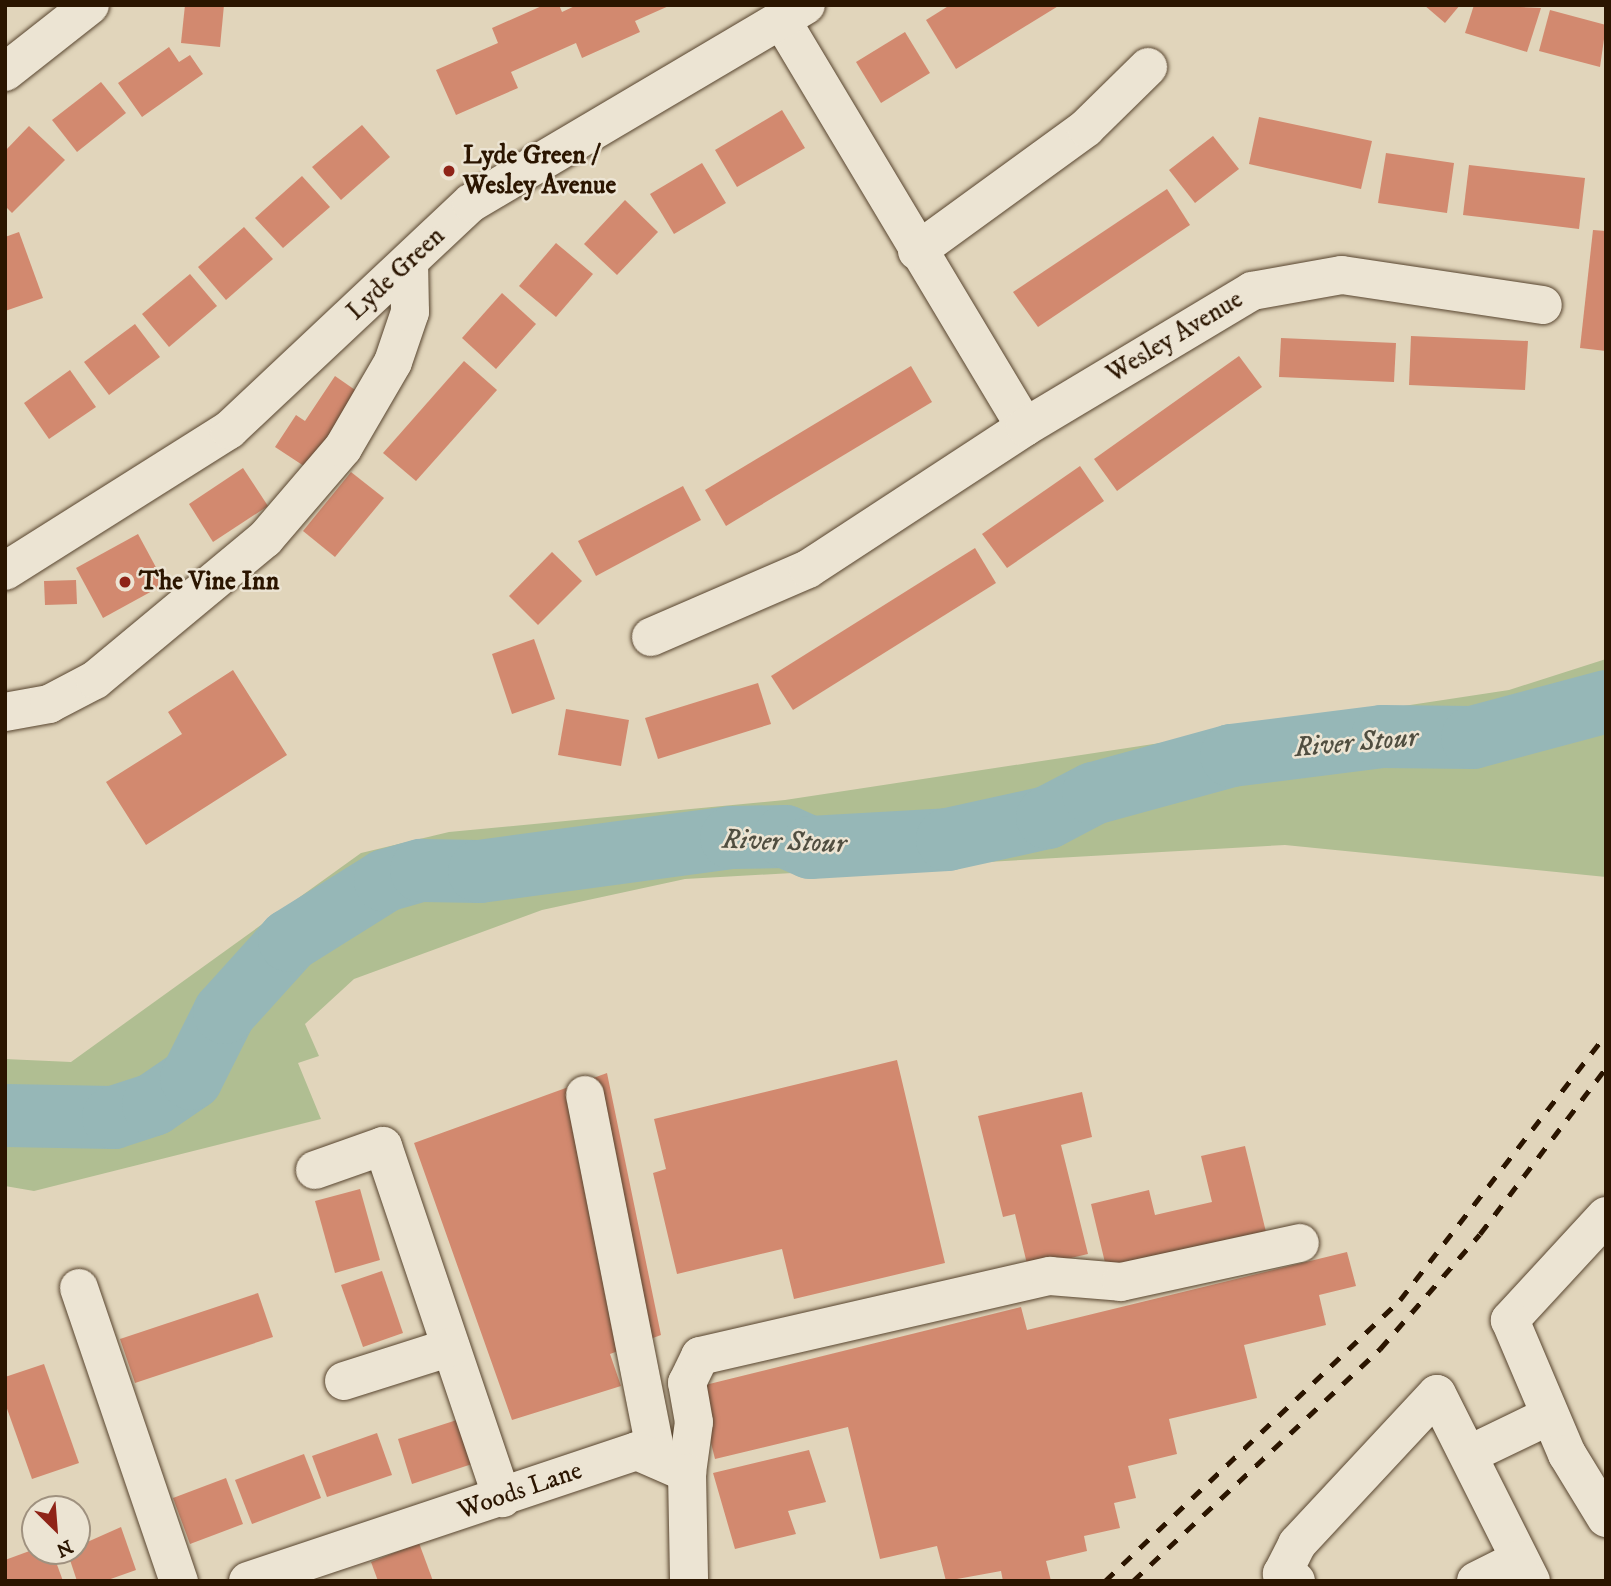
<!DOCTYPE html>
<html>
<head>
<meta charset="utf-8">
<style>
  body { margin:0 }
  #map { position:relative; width:1611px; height:1586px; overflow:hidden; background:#e1d5bb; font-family:"IM FELL DW Pica",serif }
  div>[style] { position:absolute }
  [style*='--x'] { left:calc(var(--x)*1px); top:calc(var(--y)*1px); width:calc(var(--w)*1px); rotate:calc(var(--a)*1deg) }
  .green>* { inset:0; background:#b0be92 }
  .river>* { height:63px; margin:-31.5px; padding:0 31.5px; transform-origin:31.5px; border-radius:31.5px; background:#96b7b7 }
  .building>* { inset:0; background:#d2896f }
  .roads { filter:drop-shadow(0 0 2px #58452f) drop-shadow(0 0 2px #58452f) }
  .minor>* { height:38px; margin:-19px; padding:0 19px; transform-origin:19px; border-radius:19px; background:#ece4d3 }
  .rail>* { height:5px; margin-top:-2.5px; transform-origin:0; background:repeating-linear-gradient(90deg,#2b1500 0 12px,transparent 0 24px) }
  .dots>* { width:19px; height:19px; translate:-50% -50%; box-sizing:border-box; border:4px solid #ece4d3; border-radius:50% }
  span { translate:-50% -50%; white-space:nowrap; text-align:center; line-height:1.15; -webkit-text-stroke:5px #ece4d3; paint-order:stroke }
  .poi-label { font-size:26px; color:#2b1500; font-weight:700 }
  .left { translate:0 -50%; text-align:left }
  .street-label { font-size:26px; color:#2b1500 }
  .water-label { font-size:28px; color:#504e40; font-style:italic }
  .frame { position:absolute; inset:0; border:7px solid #2b1500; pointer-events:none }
  .north { position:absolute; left:21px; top:1495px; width:70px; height:70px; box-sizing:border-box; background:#ece4d3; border:2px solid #9f917f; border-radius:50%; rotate:155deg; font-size:19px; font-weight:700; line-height:28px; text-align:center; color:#2b1500 }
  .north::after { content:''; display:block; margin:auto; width:24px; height:32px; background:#8f2418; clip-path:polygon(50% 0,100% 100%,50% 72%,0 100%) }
</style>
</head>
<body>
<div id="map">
  <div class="green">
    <div style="clip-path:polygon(1606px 659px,1606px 877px,1285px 845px,685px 879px,542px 910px,354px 979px,305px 1024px,319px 1056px,298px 1063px,321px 1119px,34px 1191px,5px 1186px,5px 1059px,71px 1062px,361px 853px,449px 832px,785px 800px,1509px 690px)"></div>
  </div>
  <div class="river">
    <div style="--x:5;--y:1115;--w:108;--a:1.1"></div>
    <div style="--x:113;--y:1117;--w:42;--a:-18"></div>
    <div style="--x:153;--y:1104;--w:46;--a:-34.4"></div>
    <div style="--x:191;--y:1078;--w:74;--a:-63.4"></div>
    <div style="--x:224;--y:1012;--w:97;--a:-47.9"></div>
    <div style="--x:289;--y:940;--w:113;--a:-32"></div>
    <div style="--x:385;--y:880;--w:37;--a:-16"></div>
    <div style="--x:421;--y:870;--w:58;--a:1"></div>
    <div style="--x:479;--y:871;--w:254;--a:-7.7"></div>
    <div style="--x:731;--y:837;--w:54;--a:-1.1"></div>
    <div style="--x:785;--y:836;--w:27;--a:24"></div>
    <div style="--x:810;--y:847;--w:137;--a:-3.3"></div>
    <div style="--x:947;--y:839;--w:102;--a:-12.4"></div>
    <div style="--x:1047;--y:817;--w:52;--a:-27.6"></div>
    <div style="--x:1093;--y:793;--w:143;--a:-15.4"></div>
    <div style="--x:1231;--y:755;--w:152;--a:-7.2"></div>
    <div style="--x:1382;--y:736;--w:90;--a:0.6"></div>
    <div style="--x:1472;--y:737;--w:139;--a:-15"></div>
  </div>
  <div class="building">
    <div style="clip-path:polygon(185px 5px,224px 5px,220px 47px,181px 43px)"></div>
    <div style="clip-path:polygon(544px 5px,559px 5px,562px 12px,577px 5px,671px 5px,635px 21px,640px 32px,582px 58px,576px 43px,511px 72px,518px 88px,456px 115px,436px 70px,498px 43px,492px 28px)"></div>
    <div style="clip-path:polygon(950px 5px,1060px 5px,956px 69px,926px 20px)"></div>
    <div style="clip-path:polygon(1424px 5px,1460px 5px,1445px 23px)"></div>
    <div style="clip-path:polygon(1474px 5px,1541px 8px,1527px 52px,1465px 33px)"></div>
    <div style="clip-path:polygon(1550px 10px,1606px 25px,1600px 67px,1539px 51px)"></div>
    <div style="clip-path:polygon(905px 32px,930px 73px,881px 103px,856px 62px)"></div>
    <div style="clip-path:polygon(169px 47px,179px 62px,190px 55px,203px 74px,142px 117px,118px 83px)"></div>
    <div style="clip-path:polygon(101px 82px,126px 113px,77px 152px,52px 120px)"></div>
    <div style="clip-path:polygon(782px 110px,805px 148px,737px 187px,715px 150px)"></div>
    <div style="clip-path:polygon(1259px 117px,1372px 141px,1361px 189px,1249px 164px)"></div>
    <div style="clip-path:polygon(362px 125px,390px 157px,341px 200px,312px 167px)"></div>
    <div style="clip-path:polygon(29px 126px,65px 160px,12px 213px,5px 206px,5px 151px)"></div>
    <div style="clip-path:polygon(1213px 136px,1239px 169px,1195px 203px,1169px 170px)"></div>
    <div style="clip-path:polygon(1386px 153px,1454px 163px,1447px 213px,1378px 203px)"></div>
    <div style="clip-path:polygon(702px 163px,726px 203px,674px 234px,650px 194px)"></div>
    <div style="clip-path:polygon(1469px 165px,1585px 178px,1579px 229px,1463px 215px)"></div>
    <div style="clip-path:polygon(302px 176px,330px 207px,283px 248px,255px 218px)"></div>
    <div style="clip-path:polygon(1167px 189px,1190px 225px,1038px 327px,1013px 292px)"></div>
    <div style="clip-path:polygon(625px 200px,658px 232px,617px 275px,584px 244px)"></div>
    <div style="clip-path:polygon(244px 227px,273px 259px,226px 300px,198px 267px)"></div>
    <div style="clip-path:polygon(1593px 230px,1606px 231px,1606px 351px,1580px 348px)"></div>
    <div style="clip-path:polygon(19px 232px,43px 298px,5px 311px,5px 237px)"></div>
    <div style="clip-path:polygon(556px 243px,593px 274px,556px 317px,519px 286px)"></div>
    <div style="clip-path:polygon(190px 274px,217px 306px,169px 347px,142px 314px)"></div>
    <div style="clip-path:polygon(502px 293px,536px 324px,496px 369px,462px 338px)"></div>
    <div style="clip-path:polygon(135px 324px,160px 357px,109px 395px,84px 362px)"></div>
    <div style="clip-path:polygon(1411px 336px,1528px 341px,1525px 390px,1409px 385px)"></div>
    <div style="clip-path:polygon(1281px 338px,1396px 343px,1394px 382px,1279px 377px)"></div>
    <div style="clip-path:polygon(1239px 356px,1262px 387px,1117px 491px,1094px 459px)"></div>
    <div style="clip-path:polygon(464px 361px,497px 390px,416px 481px,383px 453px)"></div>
    <div style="clip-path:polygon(911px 366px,932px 402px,726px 526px,705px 490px)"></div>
    <div style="clip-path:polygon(70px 370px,96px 407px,49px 439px,24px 403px)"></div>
    <div style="clip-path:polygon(335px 376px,358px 392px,307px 468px,275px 447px,296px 415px,305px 421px)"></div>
    <div style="clip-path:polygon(1080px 466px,1104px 501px,1007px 568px,982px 534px)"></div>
    <div style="clip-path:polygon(243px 468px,268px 506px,213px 542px,189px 504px)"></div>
    <div style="clip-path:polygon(351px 472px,384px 498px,335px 557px,303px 531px)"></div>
    <div style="clip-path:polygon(683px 486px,701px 520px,596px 576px,578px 541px)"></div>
    <div style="clip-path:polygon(138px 534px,165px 584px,103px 618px,76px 568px)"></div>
    <div style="clip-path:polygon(975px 548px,996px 583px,793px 710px,771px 676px)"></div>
    <div style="clip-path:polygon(552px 552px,582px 581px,538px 625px,509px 596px)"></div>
    <div style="clip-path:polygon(76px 580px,77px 604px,45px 605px,44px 581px)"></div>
    <div style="clip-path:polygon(534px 639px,555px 699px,512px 714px,492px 654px)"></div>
    <div style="clip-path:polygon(233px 670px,287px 755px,146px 845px,106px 782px,182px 734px,168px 712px)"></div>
    <div style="clip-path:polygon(758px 683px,771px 724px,658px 759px,645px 718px)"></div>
    <div style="clip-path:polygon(566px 709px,629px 720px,621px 766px,558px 755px)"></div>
    <div style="clip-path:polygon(897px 1060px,945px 1263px,794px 1299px,782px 1249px,677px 1274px,653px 1173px,666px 1169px,654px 1119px)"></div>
    <div style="clip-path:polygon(607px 1073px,661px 1335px,610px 1354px,621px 1386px,512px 1420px,414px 1143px)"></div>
    <div style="clip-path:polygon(1082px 1092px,1092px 1137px,1061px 1145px,1088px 1254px,1028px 1268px,1015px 1214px,1003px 1217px,978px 1116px)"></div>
    <div style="clip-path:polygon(1245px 1146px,1266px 1232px,1107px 1271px,1091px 1204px,1149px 1190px,1155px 1215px,1212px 1202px,1201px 1156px)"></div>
    <div style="clip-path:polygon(360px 1189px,380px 1260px,335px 1273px,315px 1201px)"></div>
    <div style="clip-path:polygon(1347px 1252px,1356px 1286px,1319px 1295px,1326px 1325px,1244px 1345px,1257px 1398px,1169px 1419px,1177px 1454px,1128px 1466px,1136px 1498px,1114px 1503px,1120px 1528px,1084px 1536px,1087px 1551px,1046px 1561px,1051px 1581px,1003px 1581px,1001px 1571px,946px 1581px,937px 1546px,880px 1559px,848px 1427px,715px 1459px,697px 1387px,1021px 1307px,1027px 1330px)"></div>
    <div style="clip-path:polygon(382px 1271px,403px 1333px,363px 1347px,341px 1285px)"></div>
    <div style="clip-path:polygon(258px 1293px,273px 1337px,135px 1383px,120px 1339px)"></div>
    <div style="clip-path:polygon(44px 1364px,79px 1463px,32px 1479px,5px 1403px,5px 1377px)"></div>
    <div style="clip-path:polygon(463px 1418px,478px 1462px,412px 1484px,398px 1439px)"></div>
    <div style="clip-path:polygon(377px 1433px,392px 1475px,327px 1497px,312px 1456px)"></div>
    <div style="clip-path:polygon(809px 1450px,826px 1502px,788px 1511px,796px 1534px,735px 1549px,713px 1473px)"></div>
    <div style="clip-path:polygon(304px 1454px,321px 1498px,252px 1524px,235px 1480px)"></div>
    <div style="clip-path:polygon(226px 1478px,243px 1524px,190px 1544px,173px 1498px)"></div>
    <div style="clip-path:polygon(121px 1527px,136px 1570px,105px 1581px,77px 1581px,67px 1551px)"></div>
    <div style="clip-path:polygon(419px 1543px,433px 1581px,378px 1581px,371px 1562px)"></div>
    <div style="clip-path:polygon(35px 1549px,52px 1551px,63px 1581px,7px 1581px,5px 1560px)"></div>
  </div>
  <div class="roads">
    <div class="minor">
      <div style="--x:782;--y:21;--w:473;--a:59.1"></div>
      <div style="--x:5;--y:72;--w:108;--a:-38.2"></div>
      <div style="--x:917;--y:251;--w:209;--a:-36"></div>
      <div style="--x:1086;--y:128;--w:87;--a:-44.5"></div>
      <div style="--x:5;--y:571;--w:265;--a:-32.2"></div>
      <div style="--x:229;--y:430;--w:332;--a:-43.2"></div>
      <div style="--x:471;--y:203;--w:389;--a:-30.6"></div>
      <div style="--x:651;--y:637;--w:171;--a:-23.4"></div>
      <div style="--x:808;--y:569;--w:259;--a:-33.2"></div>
      <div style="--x:1025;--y:427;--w:265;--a:-30.9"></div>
      <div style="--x:1252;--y:291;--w:91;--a:-10.1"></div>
      <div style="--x:1342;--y:275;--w:203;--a:8.5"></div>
      <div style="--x:5;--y:712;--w:45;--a:-10.3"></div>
      <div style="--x:49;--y:704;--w:52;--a:-27.6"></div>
      <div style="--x:95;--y:680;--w:221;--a:-39.7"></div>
      <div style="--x:265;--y:539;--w:120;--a:-49.4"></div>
      <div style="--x:343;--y:448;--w:99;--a:-59.8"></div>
      <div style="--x:393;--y:362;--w:53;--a:-71.2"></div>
      <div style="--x:410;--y:312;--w:50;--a:-91.1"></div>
      <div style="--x:585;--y:1095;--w:371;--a:78.8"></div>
      <div style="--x:315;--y:1170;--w:72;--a:-19.4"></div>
      <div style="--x:383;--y:1146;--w:372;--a:71.3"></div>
      <div style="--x:1606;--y:1216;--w:142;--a:132.7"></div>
      <div style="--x:1510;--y:1320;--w:146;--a:67"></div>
      <div style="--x:1567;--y:1454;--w:75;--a:58.6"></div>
      <div style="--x:79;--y:1288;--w:310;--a:71.2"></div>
      <div style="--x:344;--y:1381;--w:112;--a:-17.6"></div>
      <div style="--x:1472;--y:1453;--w:85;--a:-25.7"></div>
      <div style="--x:687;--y:1473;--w:51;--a:-82.2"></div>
      <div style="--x:694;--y:1422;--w:40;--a:-100"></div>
      <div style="--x:687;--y:1383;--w:30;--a:-64"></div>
      <div style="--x:700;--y:1356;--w:359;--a:-12.9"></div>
      <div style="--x:1050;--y:1276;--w:71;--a:4.8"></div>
      <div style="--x:1121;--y:1282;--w:183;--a:-12.3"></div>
      <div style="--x:248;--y:1581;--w:410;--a:-18.5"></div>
      <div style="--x:637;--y:1451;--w:55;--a:23.7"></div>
      <div style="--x:687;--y:1473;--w:108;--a:88.9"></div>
      <div style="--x:1296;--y:1581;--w:16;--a:-153"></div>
      <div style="--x:1282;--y:1574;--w:34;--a:-63"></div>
      <div style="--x:1297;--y:1544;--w:205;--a:-47"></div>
      <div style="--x:1437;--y:1394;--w:209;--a:63.3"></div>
      <div style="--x:1476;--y:1581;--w:47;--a:-26.6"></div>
    </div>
  </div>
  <div class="rail">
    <div style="--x:1105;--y:1581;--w:407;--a:-43.6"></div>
    <div style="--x:1400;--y:1300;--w:336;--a:-52.2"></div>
    <div style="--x:1133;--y:1581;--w:339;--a:-43.2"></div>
    <div style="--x:1380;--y:1349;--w:152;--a:-49"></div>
    <div style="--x:1480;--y:1234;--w:208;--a:-52.8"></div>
  </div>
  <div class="dots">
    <div style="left:449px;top:171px;background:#8f2418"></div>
    <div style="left:125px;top:582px;background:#8f2418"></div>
  </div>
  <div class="poi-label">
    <span class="left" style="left:463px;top:171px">Lyde Green /<br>Wesley Avenue</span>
    <span class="left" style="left:139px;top:582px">The Vine Inn</span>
  </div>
  <div class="street-label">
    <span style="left:396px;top:274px;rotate:-43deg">Lyde Green</span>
    <span style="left:1175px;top:337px;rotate:-31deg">Wesley Avenue</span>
    <span style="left:520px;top:1491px;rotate:-19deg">Woods Lane</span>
  </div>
  <div class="water-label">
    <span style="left:1356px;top:743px;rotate:-5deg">River Stour</span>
    <span style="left:784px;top:842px;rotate:2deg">River Stour</span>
  </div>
  <div class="frame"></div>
  <div class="north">N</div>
</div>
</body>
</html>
